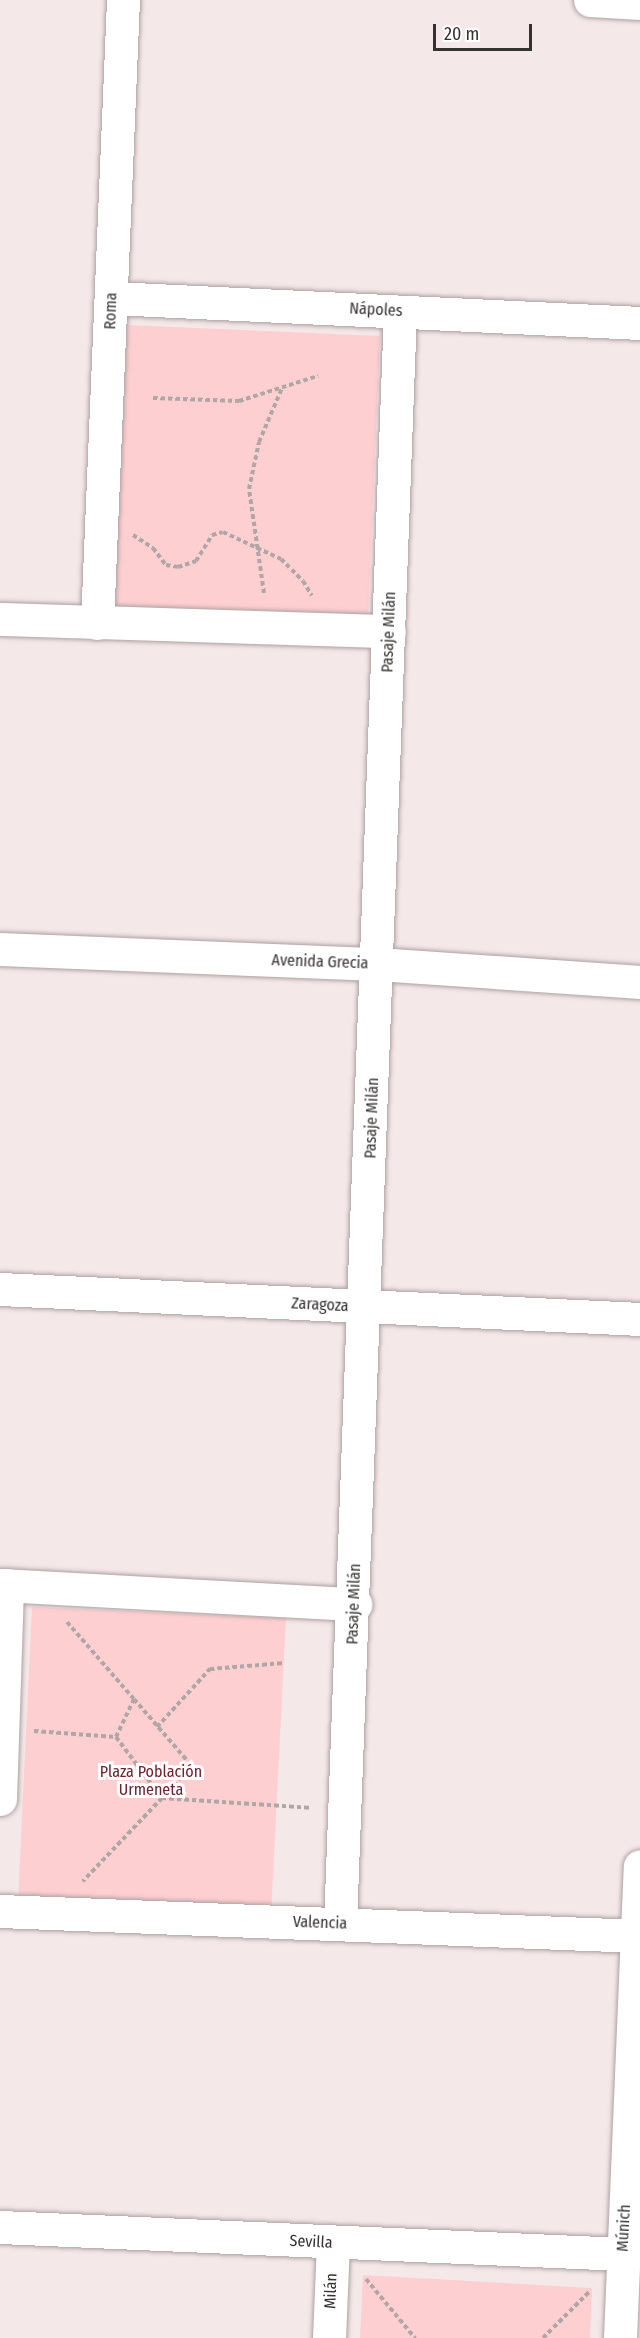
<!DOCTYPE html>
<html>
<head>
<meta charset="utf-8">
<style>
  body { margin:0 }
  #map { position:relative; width:640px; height:2338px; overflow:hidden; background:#f5e8e8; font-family:"Fira Sans Condensed",sans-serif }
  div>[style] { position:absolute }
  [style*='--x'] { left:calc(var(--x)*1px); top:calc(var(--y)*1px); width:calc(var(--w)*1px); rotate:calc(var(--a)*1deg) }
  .green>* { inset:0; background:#fecfd1 }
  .path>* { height:4px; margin-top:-2px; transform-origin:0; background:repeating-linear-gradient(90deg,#b0a6a6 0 4.5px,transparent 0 7.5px) }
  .roads { filter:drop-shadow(0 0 2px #ada1a1) drop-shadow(0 0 2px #ada1a1) }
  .street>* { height:33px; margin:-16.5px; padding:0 16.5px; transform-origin:16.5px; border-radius:16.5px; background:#fff }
  .secondary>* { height:33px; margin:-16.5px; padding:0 16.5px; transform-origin:16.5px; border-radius:16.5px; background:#fff }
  span { translate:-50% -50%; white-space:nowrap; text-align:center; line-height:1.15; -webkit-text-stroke:6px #fff; paint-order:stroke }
  .street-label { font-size:16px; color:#373232 }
  .park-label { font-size:16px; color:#75202e }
  .scale { position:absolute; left:433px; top:24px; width:99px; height:27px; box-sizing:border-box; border:3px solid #373232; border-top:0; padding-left:8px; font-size:18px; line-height:21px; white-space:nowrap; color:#373232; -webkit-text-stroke:4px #fff; paint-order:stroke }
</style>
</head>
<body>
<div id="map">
  <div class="green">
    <div style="clip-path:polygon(127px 325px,380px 336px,368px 617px,114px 606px)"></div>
    <div style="clip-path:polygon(32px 1607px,286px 1618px,271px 1914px,18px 1901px)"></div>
    <div style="clip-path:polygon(363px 2275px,592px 2288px,590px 2338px,360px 2338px)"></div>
  </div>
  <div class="path">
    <div style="--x:153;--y:398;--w:86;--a:2"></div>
    <div style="--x:239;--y:401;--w:83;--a:-17.6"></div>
    <div style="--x:133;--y:535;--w:24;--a:33"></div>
    <div style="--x:153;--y:548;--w:21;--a:53"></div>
    <div style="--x:166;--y:565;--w:12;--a:9"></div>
    <div style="--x:178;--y:567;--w:19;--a:-18"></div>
    <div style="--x:196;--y:561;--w:31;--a:-58"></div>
    <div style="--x:212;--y:535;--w:11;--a:-15"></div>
    <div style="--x:223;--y:532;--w:64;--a:25"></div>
    <div style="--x:281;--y:559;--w:31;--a:45"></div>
    <div style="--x:303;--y:581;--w:17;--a:59"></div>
    <div style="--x:264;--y:593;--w:105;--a:-98.2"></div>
    <div style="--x:249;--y:489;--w:48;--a:-78"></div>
    <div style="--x:259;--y:442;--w:59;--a:-66.9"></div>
    <div style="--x:67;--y:1622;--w:102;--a:49"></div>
    <div style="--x:134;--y:1699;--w:42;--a:115.3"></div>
    <div style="--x:134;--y:1699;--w:87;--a:49.2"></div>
    <div style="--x:191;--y:1765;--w:43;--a:130.3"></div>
    <div style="--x:157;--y:1727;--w:79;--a:-47.6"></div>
    <div style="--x:210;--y:1669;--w:74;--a:-4.6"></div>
    <div style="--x:34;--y:1731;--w:82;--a:4.2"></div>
    <div style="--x:116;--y:1737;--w:76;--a:53"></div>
    <div style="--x:162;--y:1798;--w:115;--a:133.6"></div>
    <div style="--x:162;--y:1798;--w:149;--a:3.8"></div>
    <div style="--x:366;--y:2279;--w:77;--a:50.3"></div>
    <div style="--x:543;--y:2338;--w:65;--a:-45"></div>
  </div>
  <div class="roads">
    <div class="street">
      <div style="--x:590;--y:0;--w:50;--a:3.4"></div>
      <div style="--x:112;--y:298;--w:529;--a:2.71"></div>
      <div style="--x:0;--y:619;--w:389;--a:1.8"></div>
      <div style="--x:97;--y:623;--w:624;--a:-87.61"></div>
      <div style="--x:0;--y:1289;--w:641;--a:2.68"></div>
      <div style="--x:0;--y:1585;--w:356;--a:3.1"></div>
      <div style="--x:0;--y:1799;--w:214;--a:-88.1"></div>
      <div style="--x:0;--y:1911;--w:640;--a:2.24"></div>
      <div style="--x:340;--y:1924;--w:1613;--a:-87.87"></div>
      <div style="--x:0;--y:2227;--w:624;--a:2.48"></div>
      <div style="--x:329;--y:2338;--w:95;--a:-87.6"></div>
      <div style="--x:620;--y:2338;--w:472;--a:-87.6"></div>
    </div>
    <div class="secondary">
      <div style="--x:0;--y:949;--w:377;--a:2.3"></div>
      <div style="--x:377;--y:964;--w:264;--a:3.9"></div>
    </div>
  </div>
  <div class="street-label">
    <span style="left:376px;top:310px;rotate:3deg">Nápoles</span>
    <span style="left:111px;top:311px;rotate:-88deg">Roma</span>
    <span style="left:389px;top:632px;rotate:-88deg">Pasaje Milán</span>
    <span style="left:320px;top:962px;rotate:2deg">Avenida Grecia</span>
    <span style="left:372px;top:1118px;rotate:-88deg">Pasaje Milán</span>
    <span style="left:320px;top:1305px;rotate:3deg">Zaragoza</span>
    <span style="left:354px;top:1604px;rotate:-88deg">Pasaje Milán</span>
    <span style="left:320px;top:1923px;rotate:2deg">Valencia</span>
    <span style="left:624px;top:2228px;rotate:-87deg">Múnich</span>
    <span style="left:311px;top:2242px;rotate:3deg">Sevilla</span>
    <span style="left:331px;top:2291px;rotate:-88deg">Milán</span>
  </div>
  <div class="park-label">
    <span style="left:151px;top:1781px">Plaza Población<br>Urmeneta</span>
  </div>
  <div class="scale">20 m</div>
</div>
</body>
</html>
